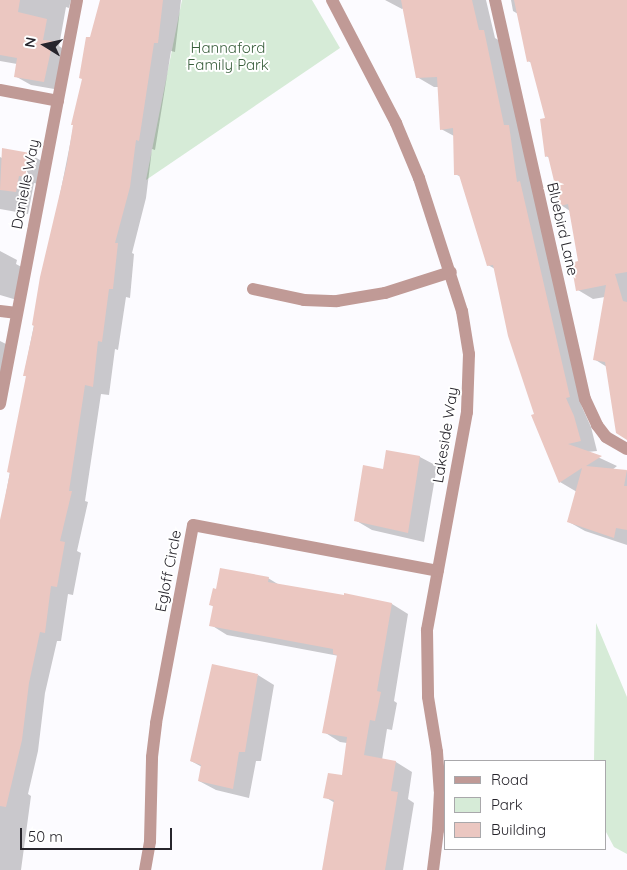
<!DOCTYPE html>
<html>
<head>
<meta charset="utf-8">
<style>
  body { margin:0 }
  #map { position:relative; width:627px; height:870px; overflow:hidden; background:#fcfbff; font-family:Quicksand,sans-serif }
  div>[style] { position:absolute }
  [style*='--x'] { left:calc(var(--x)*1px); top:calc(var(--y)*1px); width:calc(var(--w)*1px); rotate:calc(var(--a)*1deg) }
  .green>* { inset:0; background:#d6ebd7 }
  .shadow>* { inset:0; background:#0003 }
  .building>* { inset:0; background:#ebc7c1 }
  .street>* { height:12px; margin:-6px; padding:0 6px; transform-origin:6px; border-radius:6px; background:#c09a96 }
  span { translate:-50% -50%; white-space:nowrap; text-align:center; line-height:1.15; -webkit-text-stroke:4px #fff; paint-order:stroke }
  .park-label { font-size:15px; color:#385e3b }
  .street-label { font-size:15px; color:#27252c }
  .legend { position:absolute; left:444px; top:760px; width:162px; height:90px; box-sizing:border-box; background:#fff; border:1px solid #a9a8ab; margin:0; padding:6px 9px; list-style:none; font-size:15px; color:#27252c }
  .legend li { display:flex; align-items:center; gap:10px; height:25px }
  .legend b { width:25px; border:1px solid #a9a8ab }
  .north { position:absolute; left:20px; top:20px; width:50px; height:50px; -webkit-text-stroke:4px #fff; paint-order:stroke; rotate:280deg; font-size:14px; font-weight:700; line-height:20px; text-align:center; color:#27252c }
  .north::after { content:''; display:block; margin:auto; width:18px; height:22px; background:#27252c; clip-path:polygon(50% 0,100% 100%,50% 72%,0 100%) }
  .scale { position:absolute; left:20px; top:828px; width:152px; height:22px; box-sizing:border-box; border:2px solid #27252c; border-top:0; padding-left:6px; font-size:15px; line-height:18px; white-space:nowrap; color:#27252c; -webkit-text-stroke:4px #fff; paint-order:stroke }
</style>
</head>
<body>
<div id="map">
  <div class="green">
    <div style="clip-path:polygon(182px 0,312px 0,340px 48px,146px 180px)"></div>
    <div style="clip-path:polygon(596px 623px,627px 697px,627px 854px,614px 847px,606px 832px,606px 761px,594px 761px)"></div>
  </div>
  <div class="shadow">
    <div style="clip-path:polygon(0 0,71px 0,69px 8px,66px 7px,59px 46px,68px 52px,60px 90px,31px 85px,15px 76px,17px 64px,0 61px)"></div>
    <div style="clip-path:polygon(101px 0,181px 0,175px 52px,171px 51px,155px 150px,152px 149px,146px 198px,132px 253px,134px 254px,130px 298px,126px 297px,118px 350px,115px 349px,109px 395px,101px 394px,85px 501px,88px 502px,77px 551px,81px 553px,73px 595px,68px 594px,61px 641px,57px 641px,45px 693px,38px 751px,28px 794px,31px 796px,21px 870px,0 870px,0 527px,27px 377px,24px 375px,91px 39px)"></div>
    <div style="clip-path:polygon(385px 0,486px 0,495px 38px,500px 41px,582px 407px,591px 427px,597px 451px,587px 452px,617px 466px,612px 470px,627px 471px,627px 545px,585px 531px,569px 522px,577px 492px,560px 482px,535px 415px,495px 269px,488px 265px,461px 177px,455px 174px,454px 136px,441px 129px,439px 87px,434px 87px,417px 77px,404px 8px,402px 9px)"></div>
    <div style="clip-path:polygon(511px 0,627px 0,627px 434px,607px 367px,594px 359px,605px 297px,593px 299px,578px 290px,580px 262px,570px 211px,561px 205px,550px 158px,546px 156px,546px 119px,532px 63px,528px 61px,518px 14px,513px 11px)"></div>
    <div style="clip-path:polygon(3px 150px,30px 154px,45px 163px,41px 185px,34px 183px,28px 214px,0 209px,0 157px,2px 158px)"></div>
    <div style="clip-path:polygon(0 251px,17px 260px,16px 264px,27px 270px,17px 300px,0 295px)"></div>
    <div style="clip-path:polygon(0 341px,12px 347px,0 383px)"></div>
    <div style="clip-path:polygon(387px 452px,420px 457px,437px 466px,424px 542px,372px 530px,355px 520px,384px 471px)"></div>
    <div style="clip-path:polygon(268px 578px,281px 586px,392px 604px,408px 614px,394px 701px,397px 703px,392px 730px,387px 729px,382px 760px,396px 762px,412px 772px,408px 799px,414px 803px,403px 870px,323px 870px,335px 803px,325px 797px,343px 776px,347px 743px,340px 742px,324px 732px,339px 656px,227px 635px,211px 625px,214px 607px,211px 605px)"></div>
    <div style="clip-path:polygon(258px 675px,274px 685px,261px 761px,256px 761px,249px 798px,216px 790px,199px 781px,202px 767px,191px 761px)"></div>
  </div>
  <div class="building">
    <div style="clip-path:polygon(0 0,20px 0,18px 12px,47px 19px,43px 40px,53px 41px,44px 82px,14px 77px,17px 58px,0 55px)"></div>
    <div style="clip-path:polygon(100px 0,163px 0,158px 43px,154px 43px,139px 141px,136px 140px,130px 187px,115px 243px,118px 243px,113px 289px,109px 289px,102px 342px,98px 341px,93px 387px,85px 385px,69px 491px,72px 491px,60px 541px,65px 542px,57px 587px,51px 586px,45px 633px,40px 632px,29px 683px,22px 740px,6px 807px,0 806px,0 520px,10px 473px,7px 472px,26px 376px,23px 376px,34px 326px,32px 325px,40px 277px,67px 163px,73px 125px,71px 125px,82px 79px,79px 78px,86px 37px,90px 37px)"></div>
    <div style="clip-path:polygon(401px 0,472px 0,479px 30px,484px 30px,504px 125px,509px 125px,517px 182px,520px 181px,570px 397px,566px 398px,574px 416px,581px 441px,568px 444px,602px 456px,586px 466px,627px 470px,624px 486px,627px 486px,627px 530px,616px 528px,614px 538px,567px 522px,582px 468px,559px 483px,531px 415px,534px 414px,508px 336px,493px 265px,487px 266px,459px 175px,454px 175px,453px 128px,440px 130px,437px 77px,416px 78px)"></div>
    <div style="clip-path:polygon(514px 0,627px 0,627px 272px,615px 274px,623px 301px,627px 302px,627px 440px,616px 433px,605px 362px,593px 360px,606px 285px,576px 291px,571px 263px,578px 261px,568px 204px,560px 206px,548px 156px,545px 157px,540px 119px,545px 118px,530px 61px,527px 62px)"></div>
    <div style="clip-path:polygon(2px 148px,30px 153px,26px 177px,19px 176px,16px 192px,0 190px)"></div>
    <div style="clip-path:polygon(386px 450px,420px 456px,408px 533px,354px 521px,363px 465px,383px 469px)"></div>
    <div style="clip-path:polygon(220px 568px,269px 577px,268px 582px,344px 595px,344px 593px,392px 603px,377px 691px,381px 692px,375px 721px,370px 720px,364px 755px,396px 761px,391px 791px,398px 792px,385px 870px,322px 870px,334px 800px,323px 798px,328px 773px,342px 775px,347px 737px,322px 733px,337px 655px,333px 654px,333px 649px,209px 626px,213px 606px,209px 605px,213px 588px,216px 589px)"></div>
    <div style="clip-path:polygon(212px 664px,258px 674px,245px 752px,239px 752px,233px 789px,198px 781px,201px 765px,190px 761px)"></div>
  </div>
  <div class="street">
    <div style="--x:332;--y:0;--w:139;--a:62.5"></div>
    <div style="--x:396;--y:123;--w:60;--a:67.3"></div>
    <div style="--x:419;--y:178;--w:140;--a:72.1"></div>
    <div style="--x:462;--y:311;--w:44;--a:80.8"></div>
    <div style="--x:469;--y:354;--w:58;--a:92"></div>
    <div style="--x:467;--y:412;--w:222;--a:100.4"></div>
    <div style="--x:427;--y:630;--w:67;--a:89.1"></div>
    <div style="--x:428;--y:697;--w:56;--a:80.7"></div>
    <div style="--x:437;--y:752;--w:39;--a:86"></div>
    <div style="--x:440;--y:791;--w:39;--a:93"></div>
    <div style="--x:438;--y:830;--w:40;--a:97.1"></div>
    <div style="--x:495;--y:0;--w:409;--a:77.3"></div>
    <div style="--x:585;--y:399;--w:29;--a:65"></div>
    <div style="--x:597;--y:425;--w:15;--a:53"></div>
    <div style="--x:606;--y:437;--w:24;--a:30"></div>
    <div style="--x:0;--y:90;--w:59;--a:10.7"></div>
    <div style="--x:253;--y:289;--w:52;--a:12.2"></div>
    <div style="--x:304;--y:300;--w:33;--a:2"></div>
    <div style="--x:337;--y:301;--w:49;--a:-9.5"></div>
    <div style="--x:385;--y:293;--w:69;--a:-17.7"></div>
    <div style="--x:0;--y:311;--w:17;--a:7"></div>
    <div style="--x:0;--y:404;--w:411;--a:-79.2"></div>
    <div style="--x:145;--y:870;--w:29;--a:-80"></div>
    <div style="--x:150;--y:841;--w:84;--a:-88.6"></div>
    <div style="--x:152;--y:757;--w:34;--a:-83"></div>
    <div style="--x:156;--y:723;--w:201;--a:-79.4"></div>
    <div style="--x:193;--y:525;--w:249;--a:10.6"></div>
  </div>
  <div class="park-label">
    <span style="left:228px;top:56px">Hannaford<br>Family Park</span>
  </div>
  <div class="street-label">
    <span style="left:25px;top:184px;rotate:-79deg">Danielle Way</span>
    <span style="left:563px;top:229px;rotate:77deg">Bluebird Lane</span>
    <span style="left:445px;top:435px;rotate:-81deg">Lakeside Way</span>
    <span style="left:168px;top:571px;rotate:-79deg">Egloff Circle</span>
  </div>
  <ul class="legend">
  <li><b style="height:6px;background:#c09a96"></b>Road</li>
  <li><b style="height:14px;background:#d6ebd7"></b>Park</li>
  <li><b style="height:14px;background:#ebc7c1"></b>Building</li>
  </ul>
  <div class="north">N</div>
  <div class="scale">50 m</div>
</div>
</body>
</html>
